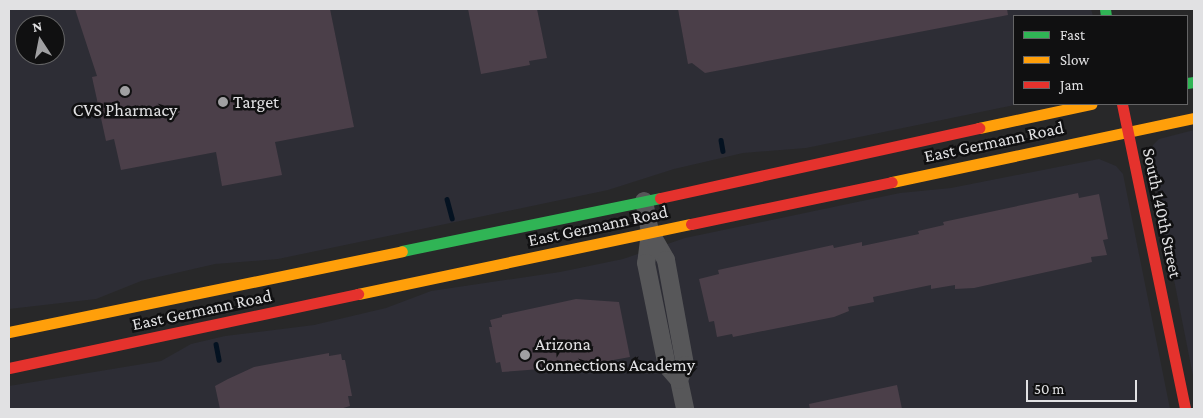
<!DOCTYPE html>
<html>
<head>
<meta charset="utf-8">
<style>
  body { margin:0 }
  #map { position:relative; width:1203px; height:418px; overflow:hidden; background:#282829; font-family:"Crimson Pro",serif }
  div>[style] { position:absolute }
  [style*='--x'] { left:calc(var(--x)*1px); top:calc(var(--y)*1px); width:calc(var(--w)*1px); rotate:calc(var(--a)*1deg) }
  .built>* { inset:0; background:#2d2d35 }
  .stream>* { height:4.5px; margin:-2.25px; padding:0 2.25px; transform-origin:2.25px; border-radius:2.25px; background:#041221 }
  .building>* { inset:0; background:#4b3f49 }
  .street>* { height:18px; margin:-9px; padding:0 9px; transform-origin:9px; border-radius:9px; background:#575759 }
  .fast>* { height:11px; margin:-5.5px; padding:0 5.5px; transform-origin:5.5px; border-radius:5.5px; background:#30b455 }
  .slow>* { height:11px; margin:-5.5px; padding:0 5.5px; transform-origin:5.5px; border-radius:5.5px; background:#ff9f0a }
  .jam>* { height:11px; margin:-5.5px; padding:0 5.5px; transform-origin:5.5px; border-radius:5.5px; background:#e5322d }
  .dots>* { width:14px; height:14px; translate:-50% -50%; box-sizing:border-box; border:2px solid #101011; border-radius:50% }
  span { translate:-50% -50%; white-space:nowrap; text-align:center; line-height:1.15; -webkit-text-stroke:5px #101011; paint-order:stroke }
  .poi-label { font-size:18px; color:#e1e1e3 }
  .left { translate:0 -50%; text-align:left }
  .street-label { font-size:18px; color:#e1e1e3 }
  .frame { position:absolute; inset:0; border:10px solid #e1e1e3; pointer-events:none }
  .legend { position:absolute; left:1013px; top:15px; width:175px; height:90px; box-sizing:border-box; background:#101011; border:1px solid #646465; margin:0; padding:6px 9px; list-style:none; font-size:15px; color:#e1e1e3 }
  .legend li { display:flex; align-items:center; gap:10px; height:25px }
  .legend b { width:25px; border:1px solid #646465 }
  .north { position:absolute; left:15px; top:15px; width:50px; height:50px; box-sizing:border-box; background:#101011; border:1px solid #646465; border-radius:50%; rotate:349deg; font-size:14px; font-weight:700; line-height:20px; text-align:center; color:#e1e1e3 }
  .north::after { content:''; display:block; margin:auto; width:18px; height:22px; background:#a0a0a2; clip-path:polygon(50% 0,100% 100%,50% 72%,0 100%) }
  .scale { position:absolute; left:1026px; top:380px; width:111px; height:22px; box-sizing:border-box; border:2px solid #e1e1e3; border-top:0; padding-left:6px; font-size:15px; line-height:18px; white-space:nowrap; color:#e1e1e3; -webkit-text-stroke:4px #101011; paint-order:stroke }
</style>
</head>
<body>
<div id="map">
  <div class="built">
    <div style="clip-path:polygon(evenodd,9px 9px,1091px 9px,1093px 16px,1014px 16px,1014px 104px,1019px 104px,806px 148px,743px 153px,674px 169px,608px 190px,278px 259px,215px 264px,141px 281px,96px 299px,9px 309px,9px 9px,25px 25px,55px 25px,55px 55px,25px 55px,25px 25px)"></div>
    <div style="clip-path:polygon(1194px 130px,1194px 381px,1150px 158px,1153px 145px,1159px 139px)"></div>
    <div style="clip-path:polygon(1099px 159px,1116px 166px,1123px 174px,1170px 409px,9px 409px,9px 386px,161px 361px,191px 344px,225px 336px,314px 325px,386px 308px,431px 291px,560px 272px,623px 259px,685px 238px,900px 193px,951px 188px)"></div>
  </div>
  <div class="stream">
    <div style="--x:721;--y:140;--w:11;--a:80"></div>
    <div style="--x:447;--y:199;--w:20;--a:75"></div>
    <div style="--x:216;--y:344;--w:16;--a:79"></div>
  </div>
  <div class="building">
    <div style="clip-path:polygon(75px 9px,330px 9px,354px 127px,275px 142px,282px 175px,222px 186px,216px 152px,121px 170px,114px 139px,106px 141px,92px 77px,97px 76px)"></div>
    <div style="clip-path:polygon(468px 9px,537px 9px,547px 58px,529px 61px,530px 65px,481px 74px)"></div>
    <div style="clip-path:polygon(678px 9px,1007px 9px,1008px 15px,705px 73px,692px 63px,688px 64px)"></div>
    <div style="clip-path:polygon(1078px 193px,1079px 198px,1099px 194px,1108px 239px,1103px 240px,1107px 255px,1091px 257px,1092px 262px,974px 288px,955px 289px,955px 285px,931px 289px,931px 285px,873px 297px,874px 302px,848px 307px,849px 311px,834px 317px,733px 337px,732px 334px,717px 337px,714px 321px,709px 322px,699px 279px,719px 274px,718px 270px,833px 245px,834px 248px,862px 242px,862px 246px,919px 234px,918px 231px,944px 225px,943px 222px)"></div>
    <div style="clip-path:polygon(576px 299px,619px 302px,630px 357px,542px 373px,541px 369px,502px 372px,500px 362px,496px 363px,489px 327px,492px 327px,490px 320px,502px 317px,502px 315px)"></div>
    <div style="clip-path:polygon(329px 353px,329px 356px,341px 354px,342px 360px,345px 360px,352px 396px,348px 396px,350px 406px,340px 409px,220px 409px,215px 386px,228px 379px,254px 367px)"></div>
    <div style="clip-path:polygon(897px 385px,902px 409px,810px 409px,809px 404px)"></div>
  </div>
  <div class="street">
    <div style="--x:644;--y:201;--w:32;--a:79"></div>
    <div style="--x:650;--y:232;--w:31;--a:97"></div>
    <div style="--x:646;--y:263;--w:105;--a:78.5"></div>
    <div style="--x:667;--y:366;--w:18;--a:49"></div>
    <div style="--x:679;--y:380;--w:30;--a:78"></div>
    <div style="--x:650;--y:232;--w:32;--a:60"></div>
    <div style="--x:666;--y:260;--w:107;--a:79.7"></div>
    <div style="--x:685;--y:365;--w:16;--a:112"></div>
  </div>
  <div class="fast">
    <div style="--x:1105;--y:9;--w:7;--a:82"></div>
    <div style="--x:1187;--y:83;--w:7;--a:-8"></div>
    <div style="--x:402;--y:251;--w:263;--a:-11.6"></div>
  </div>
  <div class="slow">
    <div style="--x:979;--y:128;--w:115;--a:-12.1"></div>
    <div style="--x:892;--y:182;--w:309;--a:-12"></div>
    <div style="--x:358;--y:294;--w:340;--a:-11.9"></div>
    <div style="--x:9;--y:332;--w:401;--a:-11.6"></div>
  </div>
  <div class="jam">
    <div style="--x:1122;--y:104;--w:311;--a:78.3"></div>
    <div style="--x:660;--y:198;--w:327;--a:-12.4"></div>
    <div style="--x:691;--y:224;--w:205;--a:-11.8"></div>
    <div style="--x:9;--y:368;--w:357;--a:-12"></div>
  </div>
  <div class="dots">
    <div style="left:125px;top:91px;background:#a0a0a2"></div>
    <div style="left:223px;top:102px;background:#a0a0a2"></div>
    <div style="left:525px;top:355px;background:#a0a0a2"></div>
  </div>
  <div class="poi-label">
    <span class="left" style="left:233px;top:102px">Target</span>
    <span style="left:125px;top:110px">CVS Pharmacy</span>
    <span class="left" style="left:535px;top:355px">Arizona<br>Connections Academy</span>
  </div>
  <div class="street-label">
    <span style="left:994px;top:142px;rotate:-12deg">East Germann Road</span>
    <span style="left:1162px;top:213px;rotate:78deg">South 140th Street</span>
    <span style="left:598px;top:226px;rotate:-12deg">East Germann Road</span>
    <span style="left:202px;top:310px;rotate:-12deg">East Germann Road</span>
  </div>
  <div class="frame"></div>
  <ul class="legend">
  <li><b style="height:6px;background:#30b455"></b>Fast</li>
  <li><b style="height:6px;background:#ff9f0a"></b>Slow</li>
  <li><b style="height:6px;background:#e5322d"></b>Jam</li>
  </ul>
  <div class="north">N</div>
  <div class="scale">50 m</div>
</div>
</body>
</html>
